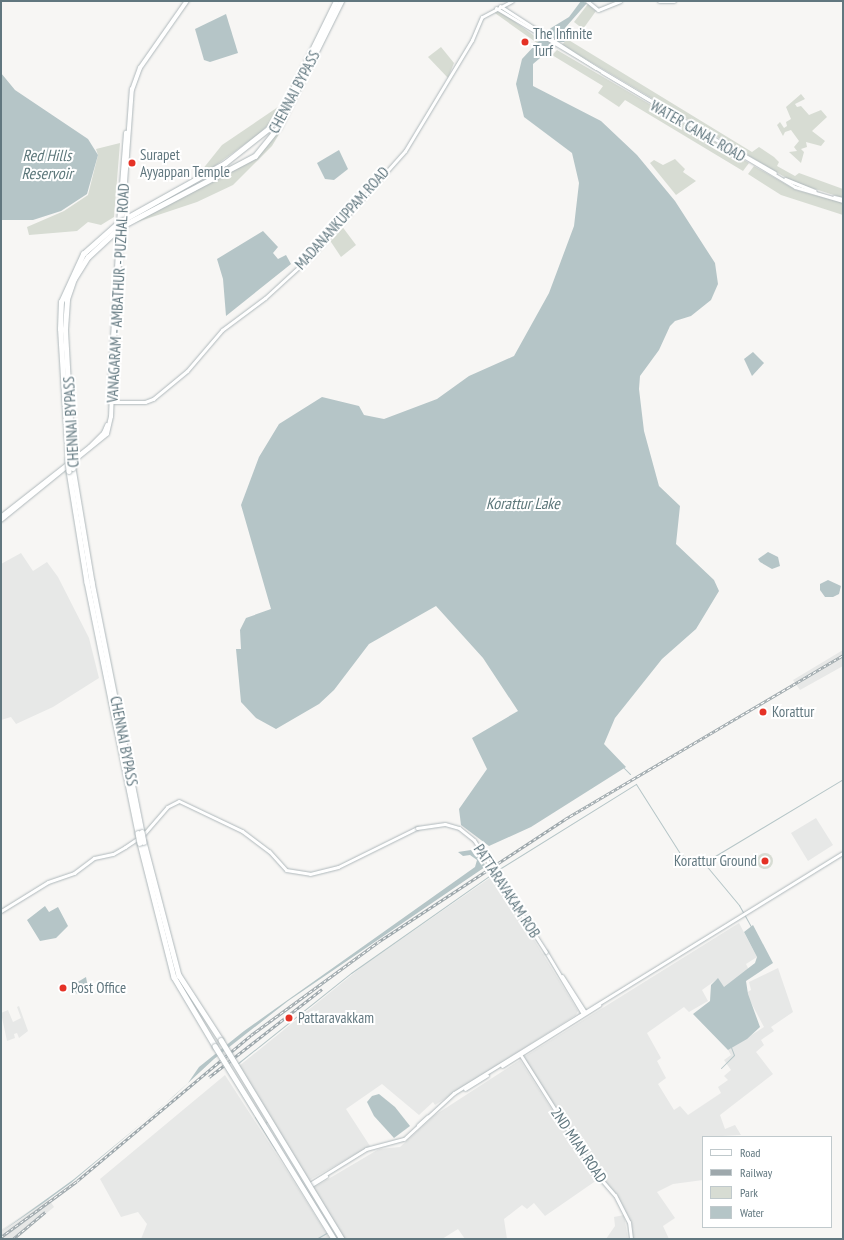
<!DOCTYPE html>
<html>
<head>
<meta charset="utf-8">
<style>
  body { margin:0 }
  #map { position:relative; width:844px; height:1240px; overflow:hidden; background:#f7f6f4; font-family:"PT Sans Narrow",sans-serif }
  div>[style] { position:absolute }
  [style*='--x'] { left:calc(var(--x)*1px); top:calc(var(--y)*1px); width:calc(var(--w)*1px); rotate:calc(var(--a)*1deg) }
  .built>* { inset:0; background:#e7e8e7 }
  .green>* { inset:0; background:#d7dcd3 }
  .round { border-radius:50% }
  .water>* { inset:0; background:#b5c5c7 }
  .stream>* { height:1px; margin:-0.5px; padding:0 0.5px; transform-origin:0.5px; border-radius:0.5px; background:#b5c5c7 }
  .roads { filter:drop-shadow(0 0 1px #afb8bb) drop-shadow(0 0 1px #afb8bb) }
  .secondary>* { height:3px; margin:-1.5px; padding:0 1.5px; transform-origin:1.5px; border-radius:1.5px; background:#fff }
  .primary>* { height:3.5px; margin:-1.75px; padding:0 1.75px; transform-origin:1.75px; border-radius:1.75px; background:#fff }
  .highway>* { height:4.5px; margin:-2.25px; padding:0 2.25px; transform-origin:2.25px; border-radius:2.25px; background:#fff }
  .rail>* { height:2.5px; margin-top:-1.25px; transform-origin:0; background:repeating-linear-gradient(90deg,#fff 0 3px,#9ea8ac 0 6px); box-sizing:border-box; border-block:1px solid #9ea8ac }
  .bridges { filter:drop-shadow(0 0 1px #afb8bb) drop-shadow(0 0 1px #afb8bb) }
  .secondary-bridge>* { height:3px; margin:-1.5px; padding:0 1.5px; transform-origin:1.5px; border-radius:1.5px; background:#fff }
  .highway-bridge>* { height:4.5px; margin:-2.25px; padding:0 2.25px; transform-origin:2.25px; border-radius:2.25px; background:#fff }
  .dots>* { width:11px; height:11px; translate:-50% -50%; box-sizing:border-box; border:2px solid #fff; border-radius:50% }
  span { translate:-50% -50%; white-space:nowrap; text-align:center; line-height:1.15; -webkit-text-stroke:4px #fff; paint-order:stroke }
  .poi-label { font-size:15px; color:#61777f }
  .left { translate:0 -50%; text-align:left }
  .right { translate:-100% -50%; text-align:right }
  .street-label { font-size:15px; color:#61777f }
  .water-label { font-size:16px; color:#5c777a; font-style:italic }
  .frame { position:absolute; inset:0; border:2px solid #61777f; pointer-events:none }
  .legend { position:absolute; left:702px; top:1136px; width:130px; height:92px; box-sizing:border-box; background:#fff; border:1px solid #c0c9cc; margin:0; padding:5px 7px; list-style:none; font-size:12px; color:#61777f }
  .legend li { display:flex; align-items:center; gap:8px; height:20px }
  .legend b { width:20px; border:1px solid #c0c9cc }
</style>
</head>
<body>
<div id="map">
  <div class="built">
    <div style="clip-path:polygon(21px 553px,33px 571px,47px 562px,58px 577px,89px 638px,99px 678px,53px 707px,16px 724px,11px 717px,1px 720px,1px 564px)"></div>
    <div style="clip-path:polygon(843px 650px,843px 666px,800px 690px,793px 680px)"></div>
    <div style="clip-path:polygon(816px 818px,833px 845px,808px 861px,791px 833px)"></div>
    <div style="clip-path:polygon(494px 875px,578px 1011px,576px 1015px,435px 1105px,433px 1102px,419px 1115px,382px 1084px,346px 1109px,370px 1146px,308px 1181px,239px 1066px,364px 965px)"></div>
    <div style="clip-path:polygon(739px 923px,757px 957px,746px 964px,750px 972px,722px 989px,716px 980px,702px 990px,708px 1001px,689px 1012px,684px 1007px,647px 1033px,661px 1058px,657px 1061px,666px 1078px,658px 1084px,674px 1110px,680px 1106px,688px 1115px,721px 1093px,718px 1087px,728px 1080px,724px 1076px,731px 1070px,724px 1060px,731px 1055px,728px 1050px,764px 1027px,746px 993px,751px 990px,749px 982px,778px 968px,793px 1012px,771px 1027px,774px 1031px,761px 1040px,764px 1045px,756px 1052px,773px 1074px,720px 1115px,725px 1129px,735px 1125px,741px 1135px,703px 1137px,703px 1180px,673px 1184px,657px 1192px,675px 1218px,663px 1226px,669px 1239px,633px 1239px,629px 1217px,585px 1155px,524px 1057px)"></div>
    <div style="clip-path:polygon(19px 1006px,28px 1031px,19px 1038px,17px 1033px,14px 1034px,15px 1038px,7px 1041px,1px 1013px,8px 1010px,13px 1022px,21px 1018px,17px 1007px)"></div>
    <div style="clip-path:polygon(520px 1060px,597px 1180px,545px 1216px,534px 1203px,527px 1209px,522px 1205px,504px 1219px,507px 1239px,465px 1239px,458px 1229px,442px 1239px,344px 1239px,313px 1188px,379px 1149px,400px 1147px,435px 1115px)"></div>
    <div style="clip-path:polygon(225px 1075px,291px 1177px,330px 1239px,141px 1239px,147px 1224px,138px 1212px,121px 1217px,100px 1179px)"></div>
    <div style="clip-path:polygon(48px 1198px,54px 1207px,15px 1239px,1px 1239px,1px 1230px)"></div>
    <div style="clip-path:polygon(624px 1215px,628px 1239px,606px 1239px,615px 1226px,614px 1217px)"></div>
  </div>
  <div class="green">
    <div style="clip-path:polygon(588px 4px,596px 11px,583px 29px,574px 22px)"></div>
    <div style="clip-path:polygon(496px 10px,500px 11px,540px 40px,537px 43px,492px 11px)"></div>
    <div style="clip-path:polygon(567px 39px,752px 152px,759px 147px,774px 157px,779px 162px,777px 166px,795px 176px,799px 173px,843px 189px,843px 198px,793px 182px,562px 45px)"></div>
    <div style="clip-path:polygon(441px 47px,454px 63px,448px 78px,428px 57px)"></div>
    <div style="clip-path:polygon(557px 50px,730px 151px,749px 163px,743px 171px,625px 100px,619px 107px,598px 93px,603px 86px,552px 55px)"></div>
    <div style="clip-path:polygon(801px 94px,805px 99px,795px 104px,797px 107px,801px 106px,809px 115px,821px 110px,827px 117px,812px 131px,825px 141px,821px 146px,806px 142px,807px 147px,801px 149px,804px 152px,801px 163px,789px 152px,797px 151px,794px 147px,799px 141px,791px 130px,785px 132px,783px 136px,777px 125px,780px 122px,784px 128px,787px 126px,786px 122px,791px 119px,786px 107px)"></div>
    <div style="clip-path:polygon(292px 104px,294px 105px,285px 124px,272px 146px,233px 185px,197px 202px,125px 226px,249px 162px,256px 157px)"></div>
    <div style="clip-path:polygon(278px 107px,273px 120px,260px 133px,204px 174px,202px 170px,222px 145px)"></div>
    <div style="clip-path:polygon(120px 143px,114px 217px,101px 225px,88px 222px,77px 231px,29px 235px,27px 227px,64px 211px,88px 195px,98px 155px,96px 149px)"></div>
    <div style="clip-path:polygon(675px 159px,685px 169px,683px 172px,696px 181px,676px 195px,650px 163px,654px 160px,663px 165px)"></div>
    <div style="clip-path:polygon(754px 166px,796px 190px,843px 203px,843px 215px,781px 195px,748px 174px)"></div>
    <div style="clip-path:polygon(341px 225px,356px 245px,341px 257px,329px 239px)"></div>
    <div class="round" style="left:757px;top:853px;width:16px;height:16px"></div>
  </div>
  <div class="water">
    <div style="clip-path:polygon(581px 1px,587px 3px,565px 28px,561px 36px,565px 42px,559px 42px,533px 64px,533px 86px,601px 121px,637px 155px,675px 201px,715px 263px,718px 284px,711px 300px,691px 316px,675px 321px,670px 326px,659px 350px,640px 376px,639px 389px,644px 431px,659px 486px,680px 506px,676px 544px,714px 580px,719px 591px,696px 629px,662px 659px,615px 718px,604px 744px,626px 767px,531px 827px,489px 846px,461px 825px,459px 809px,487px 769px,472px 738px,518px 711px,483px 658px,436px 606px,369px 644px,334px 690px,319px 704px,276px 729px,256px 718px,241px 702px,236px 649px,241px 649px,240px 630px,246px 618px,271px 609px,241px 505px,259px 457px,279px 424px,322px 397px,359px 406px,364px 415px,384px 419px,437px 399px,469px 376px,514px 356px,549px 293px,574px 226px,579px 183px,572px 153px,524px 117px,516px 84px,522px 59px,551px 28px,569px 17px)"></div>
    <div style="clip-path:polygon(226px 14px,238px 53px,210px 62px,204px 60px,195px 29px)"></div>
    <div style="clip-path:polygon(1px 73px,15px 90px,88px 139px,98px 155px,87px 194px,61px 211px,33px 220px,1px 220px)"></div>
    <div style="clip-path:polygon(339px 150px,348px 169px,334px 180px,325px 179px,317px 163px)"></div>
    <div style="clip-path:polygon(263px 231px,278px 247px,273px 253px,278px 259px,286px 255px,291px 264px,226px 316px,223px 279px,217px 259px)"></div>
    <div style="clip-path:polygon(753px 352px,764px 363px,752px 376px,744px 359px)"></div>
    <div style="clip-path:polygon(768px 552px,778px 557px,780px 566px,772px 569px,760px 562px,758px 559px)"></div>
    <div style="clip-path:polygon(828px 580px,841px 586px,839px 594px,833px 597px,825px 597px,820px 590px,820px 584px)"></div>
    <div style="clip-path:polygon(471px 850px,475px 856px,483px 858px,485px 867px,288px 1001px,214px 1059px,174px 1096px,71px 1183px,42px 1204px,1px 1232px,74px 1179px,159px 1109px,188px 1083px,199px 1067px,244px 1031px,475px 867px,477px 860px,470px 855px,463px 856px,458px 852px)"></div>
    <div style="clip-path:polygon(45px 906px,49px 912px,58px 907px,68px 926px,56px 938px,40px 941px,27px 920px)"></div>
    <div style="clip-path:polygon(753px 925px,773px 963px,746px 981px,748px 994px,760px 1027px,747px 1039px,728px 1050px,693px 1014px,710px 1001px,711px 985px,718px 978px,724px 987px,755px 963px,757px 957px,744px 932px)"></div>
    <div style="clip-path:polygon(86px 977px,89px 993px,77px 994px,71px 986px)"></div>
    <div style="clip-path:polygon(379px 1094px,395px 1107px,410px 1126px,394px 1138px,374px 1116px,367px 1102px,372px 1096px)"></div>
  </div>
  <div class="stream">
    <div style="--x:623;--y:767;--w:10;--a:45"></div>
    <div style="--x:705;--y:862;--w:161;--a:-31"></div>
    <div style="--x:496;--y:871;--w:165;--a:-31.9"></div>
    <div style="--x:636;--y:784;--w:84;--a:57.6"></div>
    <div style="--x:681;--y:855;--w:24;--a:19"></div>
    <div style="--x:704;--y:863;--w:55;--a:50.2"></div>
    <div style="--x:739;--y:905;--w:25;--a:61"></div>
    <div style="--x:237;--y:1064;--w:146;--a:-38.6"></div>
    <div style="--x:351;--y:973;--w:172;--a:-35.1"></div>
    <div style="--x:721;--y:1068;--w:18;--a:-45"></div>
    <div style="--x:734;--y:1055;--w:9;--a:-111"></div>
    <div style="--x:228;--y:1071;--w:50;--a:58.8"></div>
    <div style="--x:255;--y:1117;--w:39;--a:58"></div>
    <div style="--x:316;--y:1239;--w:14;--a:-30"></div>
  </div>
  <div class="roads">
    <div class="secondary">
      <div style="--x:587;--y:1;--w:14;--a:39"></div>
      <div style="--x:598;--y:10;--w:24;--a:-22"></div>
      <div style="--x:659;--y:1;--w:15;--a:0"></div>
      <div style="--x:500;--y:6;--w:114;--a:32.9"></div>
      <div style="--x:496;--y:8;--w:348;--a:30.9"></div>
      <div style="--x:795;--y:187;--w:50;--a:16.3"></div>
      <div style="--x:602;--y:72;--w:79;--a:30.5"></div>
      <div style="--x:728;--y:146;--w:54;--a:29.9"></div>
      <div style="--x:785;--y:179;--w:32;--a:22"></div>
      <div style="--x:834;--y:197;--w:9;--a:13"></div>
      <div style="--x:109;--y:402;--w:36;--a:0"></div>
      <div style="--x:145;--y:402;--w:9;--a:-21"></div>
      <div style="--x:153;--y:399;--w:44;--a:-39.5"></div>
      <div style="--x:187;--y:371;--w:54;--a:-49.5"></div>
      <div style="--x:222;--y:330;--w:54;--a:-36.7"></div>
      <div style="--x:265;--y:298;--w:65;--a:-42.5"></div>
      <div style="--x:313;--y:254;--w:138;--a:-48.2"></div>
      <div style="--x:405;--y:151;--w:130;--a:-58.9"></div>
      <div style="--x:472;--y:40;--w:25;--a:-67"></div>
      <div style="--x:482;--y:17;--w:34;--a:-28"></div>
      <div style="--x:1;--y:911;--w:55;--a:-31.7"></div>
      <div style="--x:48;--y:882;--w:28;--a:-19"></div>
      <div style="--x:74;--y:873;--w:25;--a:-37"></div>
      <div style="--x:94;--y:858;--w:19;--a:-12"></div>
      <div style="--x:113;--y:854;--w:14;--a:-30"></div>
      <div style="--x:125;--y:847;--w:22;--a:-34"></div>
      <div style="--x:143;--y:835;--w:37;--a:-49"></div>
      <div style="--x:167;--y:807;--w:13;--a:-27"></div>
      <div style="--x:179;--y:801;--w:70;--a:25.5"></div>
      <div style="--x:242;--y:831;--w:34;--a:37"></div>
      <div style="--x:269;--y:851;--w:25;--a:48"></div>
      <div style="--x:286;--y:870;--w:24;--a:9"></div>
      <div style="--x:310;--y:874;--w:29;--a:-14"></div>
      <div style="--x:338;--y:867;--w:88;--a:-26.3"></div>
      <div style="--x:546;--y:952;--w:72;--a:59.2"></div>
      <div style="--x:562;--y:976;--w:43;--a:57.4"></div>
      <div style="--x:520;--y:1054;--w:137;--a:57.8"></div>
      <div style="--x:593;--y:1170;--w:33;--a:49"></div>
      <div style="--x:615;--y:1195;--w:30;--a:63"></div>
      <div style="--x:629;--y:1222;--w:17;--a:83"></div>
      <div style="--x:502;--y:1066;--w:115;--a:-32.2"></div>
      <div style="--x:465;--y:1089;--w:26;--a:-32"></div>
      <div style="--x:418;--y:1125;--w:13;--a:-42"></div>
      <div style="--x:308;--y:1185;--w:68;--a:-31.8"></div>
      <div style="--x:366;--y:1149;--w:39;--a:-15"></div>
      <div style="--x:404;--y:1139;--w:68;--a:-42.6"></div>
      <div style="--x:454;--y:1093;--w:457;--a:-31.7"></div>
      <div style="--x:310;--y:1186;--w:19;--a:-32"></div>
    </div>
    <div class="primary">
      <div style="--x:119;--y:224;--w:91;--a:-85.6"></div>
      <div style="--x:110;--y:390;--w:158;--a:-86.7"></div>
      <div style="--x:1;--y:517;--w:113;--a:-38.2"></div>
      <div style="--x:90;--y:447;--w:20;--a:-45"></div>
      <div style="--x:104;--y:433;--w:8;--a:-67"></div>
      <div style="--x:1;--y:520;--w:136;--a:-39.1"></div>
      <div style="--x:107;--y:434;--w:17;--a:-77"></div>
      <div style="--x:111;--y:417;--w:98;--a:-87.7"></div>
      <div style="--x:115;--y:319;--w:230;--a:-85.8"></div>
      <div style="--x:132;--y:90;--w:23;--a:-70"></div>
      <div style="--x:140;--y:68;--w:82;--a:-55"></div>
      <div style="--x:301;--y:1175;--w:74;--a:59.3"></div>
    </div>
    <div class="highway">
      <div style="--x:123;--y:220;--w:117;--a:-29.2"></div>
      <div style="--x:225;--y:163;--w:55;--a:-38.3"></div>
      <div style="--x:268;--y:129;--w:32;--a:-55"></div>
      <div style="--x:286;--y:103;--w:114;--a:-63.9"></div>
      <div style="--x:122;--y:226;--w:150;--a:-27.8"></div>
      <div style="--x:255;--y:156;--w:38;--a:-51"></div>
      <div style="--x:279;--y:126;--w:140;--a:-63.6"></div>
      <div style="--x:72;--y:456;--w:127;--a:-93.2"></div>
      <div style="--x:65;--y:329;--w:30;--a:-86"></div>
      <div style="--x:67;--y:299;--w:21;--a:-71"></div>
      <div style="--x:74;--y:279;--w:26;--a:-58"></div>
      <div style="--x:88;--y:257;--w:41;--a:-43"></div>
      <div style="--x:68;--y:459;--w:130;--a:-93.5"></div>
      <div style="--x:60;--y:329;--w:27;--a:-88"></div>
      <div style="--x:61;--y:302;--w:53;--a:-65.4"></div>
      <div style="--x:83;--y:254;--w:47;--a:-41.5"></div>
      <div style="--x:73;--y:468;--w:116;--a:80.5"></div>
      <div style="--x:92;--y:582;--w:255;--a:78.7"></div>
      <div style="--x:69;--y:471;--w:112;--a:80.8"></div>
      <div style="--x:87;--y:582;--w:256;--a:78.5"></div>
      <div style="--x:144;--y:842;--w:138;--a:75.3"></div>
      <div style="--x:179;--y:975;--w:77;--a:57.1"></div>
      <div style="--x:140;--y:843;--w:138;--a:75.8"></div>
      <div style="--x:174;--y:977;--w:80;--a:59.3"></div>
      <div style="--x:269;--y:1124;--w:61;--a:59.7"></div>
    </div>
  </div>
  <div class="rail">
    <div style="--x:209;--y:1077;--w:143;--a:-37.9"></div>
    <div style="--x:1;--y:1237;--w:94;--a:-36.4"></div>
    <div style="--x:77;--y:1181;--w:227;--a:-40"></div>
    <div style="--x:251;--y:1035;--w:157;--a:-36.2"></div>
    <div style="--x:378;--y:942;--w:224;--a:-33.3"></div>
    <div style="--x:565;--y:819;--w:323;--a:-30.5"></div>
    <div style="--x:13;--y:1239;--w:42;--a:-40.2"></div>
  </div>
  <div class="bridges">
    <div class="secondary-bridge">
      <div style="--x:417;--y:828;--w:28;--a:-8"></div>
      <div style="--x:445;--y:824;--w:15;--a:16"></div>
      <div style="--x:459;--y:828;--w:19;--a:39"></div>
      <div style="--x:474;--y:840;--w:133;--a:57.3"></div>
    </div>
    <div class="highway-bridge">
      <div style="--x:118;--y:223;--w:6;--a:-31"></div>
      <div style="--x:118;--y:229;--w:5;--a:-37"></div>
      <div style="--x:72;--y:456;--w:12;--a:85"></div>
      <div style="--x:68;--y:459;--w:12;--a:85"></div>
      <div style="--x:142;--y:832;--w:10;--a:79"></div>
      <div style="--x:138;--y:833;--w:10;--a:79"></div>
      <div style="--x:221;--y:1040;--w:233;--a:58.7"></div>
      <div style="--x:215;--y:1046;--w:227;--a:58.3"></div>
    </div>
  </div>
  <div class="dots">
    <div style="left:525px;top:42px;background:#e53226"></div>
    <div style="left:132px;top:163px;background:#e53226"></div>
    <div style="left:763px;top:712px;background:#e53226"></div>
    <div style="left:765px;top:861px;background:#e53226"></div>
    <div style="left:63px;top:988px;background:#e53226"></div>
    <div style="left:289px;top:1018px;background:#e53226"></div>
  </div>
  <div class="poi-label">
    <span class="left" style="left:533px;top:42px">The Infinite<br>Turf</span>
    <span class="left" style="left:140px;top:163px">Surapet<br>Ayyappan Temple</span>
    <span class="left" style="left:772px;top:712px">Korattur</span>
    <span class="right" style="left:757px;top:861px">Korattur Ground</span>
    <span class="left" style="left:71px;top:988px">Post Office</span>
    <span class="left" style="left:298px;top:1018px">Pattaravakkam</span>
  </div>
  <div class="street-label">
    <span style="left:294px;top:92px;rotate:-62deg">CHENNAI BYPASS</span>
    <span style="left:698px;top:131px;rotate:30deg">WATER CANAL ROAD</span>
    <span style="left:342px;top:218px;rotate:-48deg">MADANANKUPPAM ROAD</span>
    <span style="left:118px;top:293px;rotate:-87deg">VANAGARAM - AMBATHUR - PUZHAL ROAD</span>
    <span style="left:71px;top:422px;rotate:-93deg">CHENNAI BYPASS</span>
    <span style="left:124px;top:741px;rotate:79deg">CHENNAI BYPASS</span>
    <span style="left:507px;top:891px;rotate:57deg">PATTARAVAKAM ROB</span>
    <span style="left:579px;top:1145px;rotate:56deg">2ND MIAN ROAD</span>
  </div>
  <div class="water-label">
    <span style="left:47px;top:164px">Red Hills<br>Reservoir</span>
    <span style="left:523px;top:503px">Korattur Lake</span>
  </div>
  <div class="frame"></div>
  <ul class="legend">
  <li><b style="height:5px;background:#fff"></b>Road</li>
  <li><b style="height:5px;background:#9ea8ac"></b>Railway</li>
  <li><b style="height:11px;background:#d7dcd3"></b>Park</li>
  <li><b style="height:11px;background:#b5c5c7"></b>Water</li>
  </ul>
</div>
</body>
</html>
